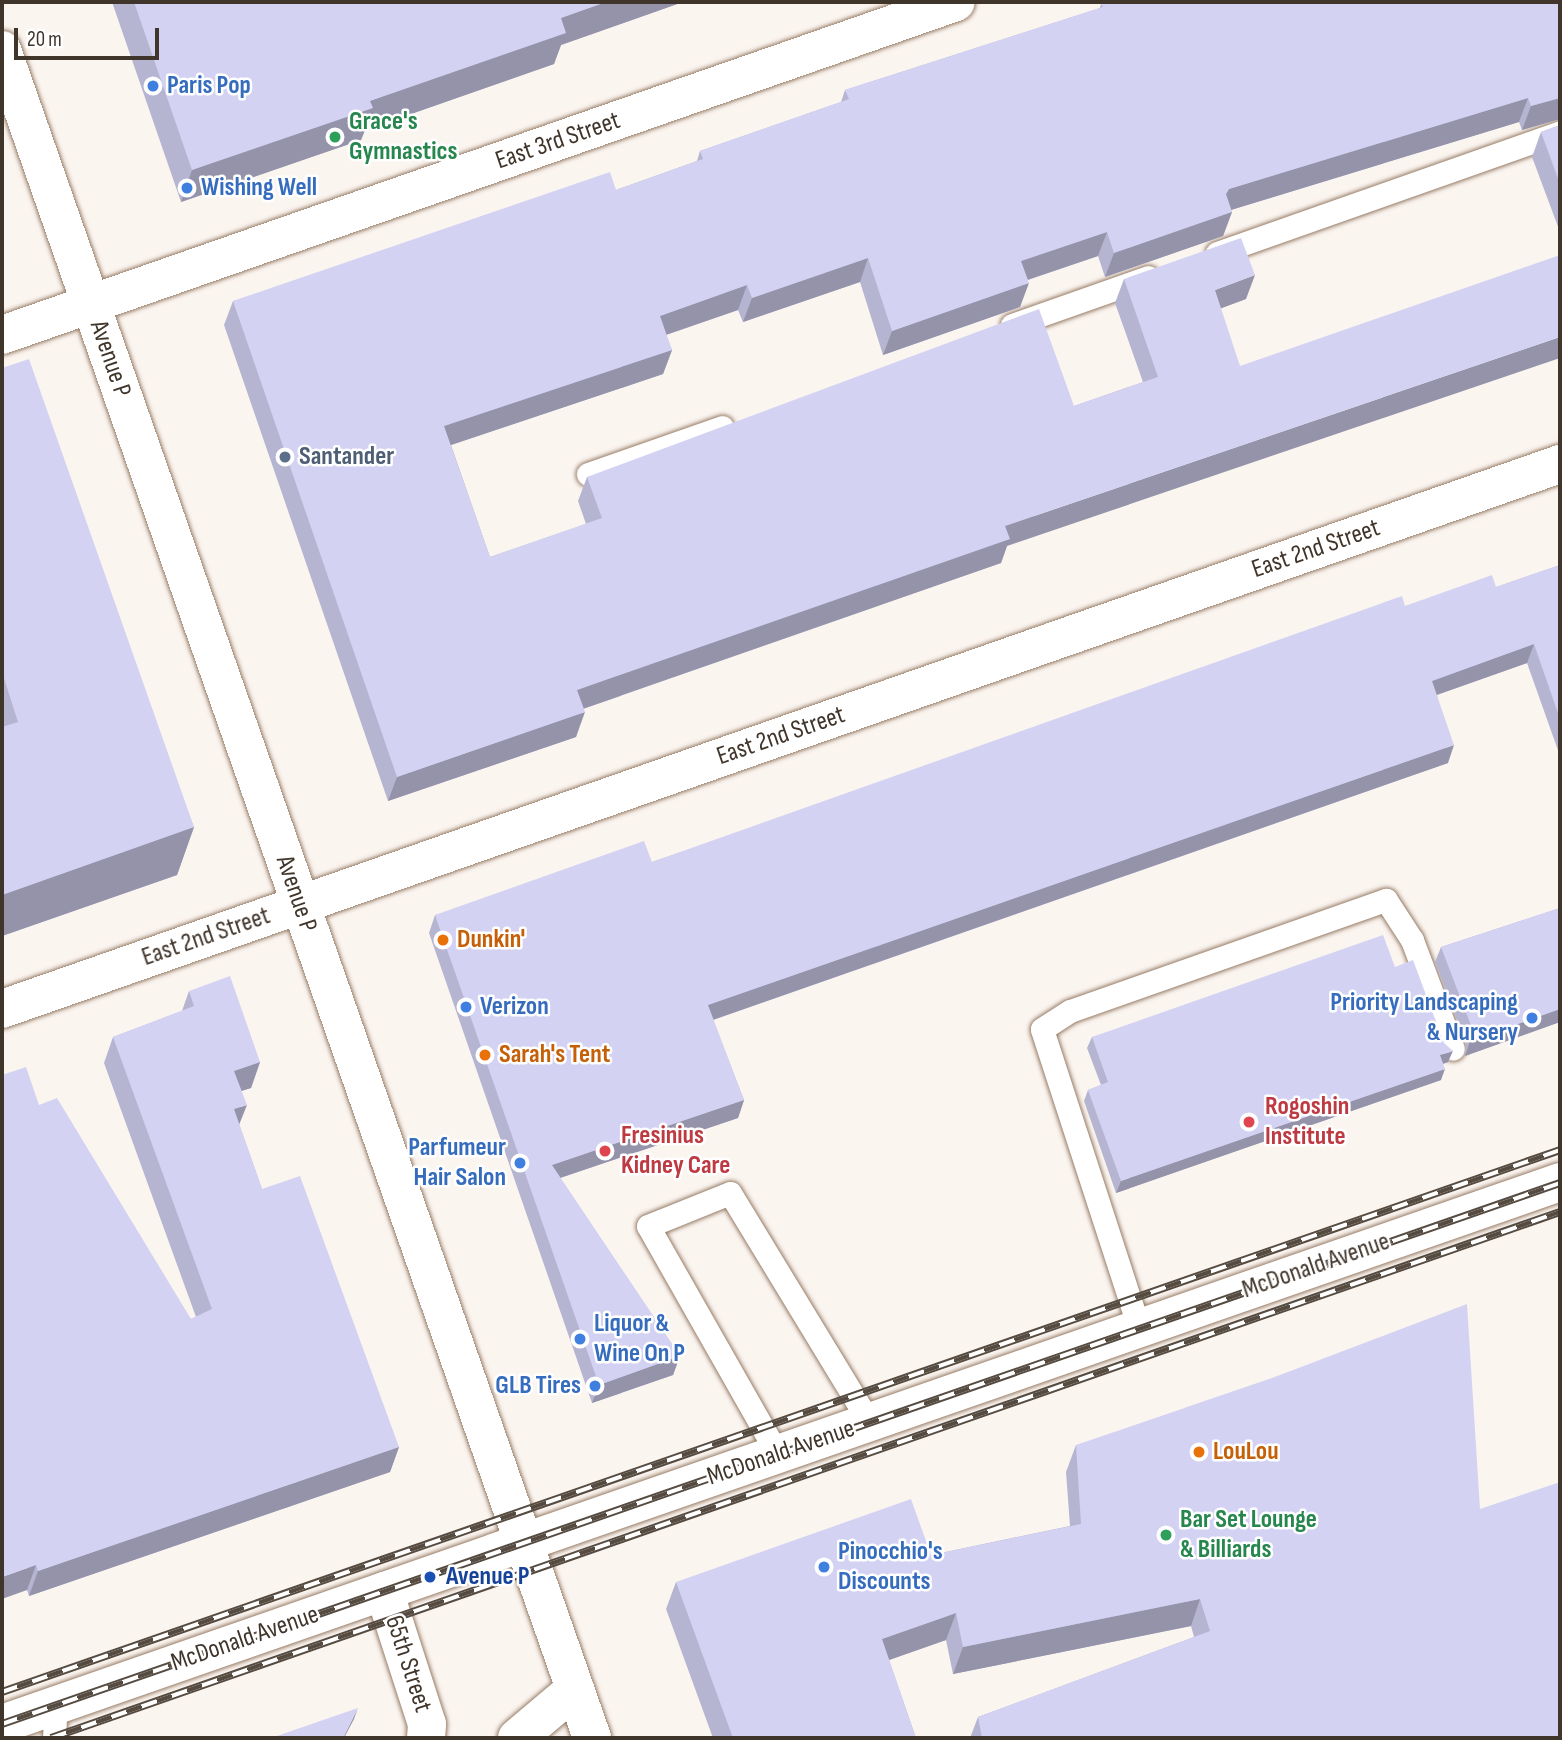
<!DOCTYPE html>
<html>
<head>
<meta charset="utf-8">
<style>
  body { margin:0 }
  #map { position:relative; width:1562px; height:1740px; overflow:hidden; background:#fbf5f0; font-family:"Sofia Sans Condensed",sans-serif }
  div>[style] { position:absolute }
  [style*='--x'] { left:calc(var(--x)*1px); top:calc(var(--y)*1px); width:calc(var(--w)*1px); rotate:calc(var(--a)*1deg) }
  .roads { filter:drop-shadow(0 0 2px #977c66) drop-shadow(0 0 2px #977c66) }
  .service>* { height:23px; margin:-11.5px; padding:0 11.5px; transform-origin:11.5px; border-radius:11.5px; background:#fff }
  .minor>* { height:38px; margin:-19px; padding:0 19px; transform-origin:19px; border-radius:19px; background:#fff }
  .secondary>* { height:38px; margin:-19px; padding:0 19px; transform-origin:19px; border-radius:19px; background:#fff }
  .primary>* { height:38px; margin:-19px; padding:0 19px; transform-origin:19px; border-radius:19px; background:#fff }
  .rail>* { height:8px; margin-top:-4px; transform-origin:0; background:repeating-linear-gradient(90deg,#fff 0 16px,#554b41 0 32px); box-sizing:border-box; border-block:2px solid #554b41 }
  .wall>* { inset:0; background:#b6b5d1 }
  .shaded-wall>* { inset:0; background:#9493aa }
  .building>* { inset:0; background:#d4d2f3 }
  .dots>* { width:19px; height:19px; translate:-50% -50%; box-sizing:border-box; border:4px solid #fff; border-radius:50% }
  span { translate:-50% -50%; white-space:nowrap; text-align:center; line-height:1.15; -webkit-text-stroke:5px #fff; paint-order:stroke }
  .shop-label { font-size:26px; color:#366cbe; font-weight:700 }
  .left { translate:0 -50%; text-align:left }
  .right { translate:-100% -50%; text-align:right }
  .leisure-label { font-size:26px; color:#27864d; font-weight:700 }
  .street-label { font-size:26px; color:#40352b }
  .service-label { font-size:26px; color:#4e5e75; font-weight:700 }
  .food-label { font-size:26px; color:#c56008; font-weight:700 }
  .health-label { font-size:26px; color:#be3a42; font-weight:700 }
  .transit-label { font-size:26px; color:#164399; font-weight:700 }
  .frame { position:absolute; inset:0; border:4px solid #40352b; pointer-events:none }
  .scale { position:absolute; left:14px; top:28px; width:145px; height:32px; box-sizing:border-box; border:4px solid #40352b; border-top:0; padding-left:9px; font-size:21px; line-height:24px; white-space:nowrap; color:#40352b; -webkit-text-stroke:5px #fff; paint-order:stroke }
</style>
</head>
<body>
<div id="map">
  <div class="roads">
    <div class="service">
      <div style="--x:1217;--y:253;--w:364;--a:-19.4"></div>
      <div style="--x:1012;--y:325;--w:144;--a:-19.4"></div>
      <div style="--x:588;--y:474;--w:142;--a:-19.3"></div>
      <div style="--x:1139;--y:1328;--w:314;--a:-108"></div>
      <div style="--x:1042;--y:1029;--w:33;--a:-33"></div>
      <div style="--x:1070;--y:1011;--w:335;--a:-19.4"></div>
      <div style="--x:1386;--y:900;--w:48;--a:57"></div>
      <div style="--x:1412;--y:940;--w:116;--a:69.4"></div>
      <div style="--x:777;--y:1453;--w:261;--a:-119.6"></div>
      <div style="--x:648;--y:1226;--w:88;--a:-21.9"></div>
      <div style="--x:730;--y:1193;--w:268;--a:58.7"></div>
      <div style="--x:54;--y:1738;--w:33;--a:-87"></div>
    </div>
    <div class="minor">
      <div style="--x:2;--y:335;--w:1010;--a:-19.24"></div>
      <div style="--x:2;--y:1009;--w:1651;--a:-19.28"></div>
    </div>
    <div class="secondary">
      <div style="--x:384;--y:1591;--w:140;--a:72.1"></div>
      <div style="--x:427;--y:1724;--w:14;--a:94"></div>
      <div style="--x:2;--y:1724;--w:1650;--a:-19.18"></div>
      <div style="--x:517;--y:1738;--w:76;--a:-40.2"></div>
    </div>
    <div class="primary">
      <div style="--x:2;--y:50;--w:1788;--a:70.73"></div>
    </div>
  </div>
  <div class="rail">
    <div style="--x:2;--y:1692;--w:1650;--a:-19.18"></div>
    <div style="--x:2;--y:1724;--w:1649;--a:-19.15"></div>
    <div style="--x:51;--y:1738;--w:1598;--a:-19.22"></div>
  </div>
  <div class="wall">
    <div style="clip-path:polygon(112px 2px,683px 2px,561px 45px,554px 64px,365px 130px,361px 140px,181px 202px)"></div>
    <div style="clip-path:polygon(1560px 2px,1560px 119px,1522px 130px,1519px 122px,1231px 210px,1232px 212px,1223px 236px,1105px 277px,1098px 256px,1028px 280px,1020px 307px,883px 355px,860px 282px,743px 322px,738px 310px,666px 335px,672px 350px,663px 374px,451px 445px,490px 557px,586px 524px,578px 501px,587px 477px,1074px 406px,1143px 382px,1115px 303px,1124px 279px,1246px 299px,1221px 308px,1007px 546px,1001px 563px,583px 709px,576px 737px,388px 801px,224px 325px,233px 301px,616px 190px,697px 161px,700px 151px,841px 102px,845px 90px,1100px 8px,1101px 4px)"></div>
    <div style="clip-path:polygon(1560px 125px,1560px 232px,1532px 157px,1541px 132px)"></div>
    <div style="clip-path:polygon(2px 368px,194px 827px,177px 875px,2px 936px)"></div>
    <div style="clip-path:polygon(1560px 565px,1560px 756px,1527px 663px,1437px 695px,1448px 763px,713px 1020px,744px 1100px,738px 1118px,560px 1178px,680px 1356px,673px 1375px,592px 1403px,429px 933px,435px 915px,652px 862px,1405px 606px,1496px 587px)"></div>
    <div style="clip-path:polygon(1560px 908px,1560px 1022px,1465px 1056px,1466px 1044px,1435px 962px,1441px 947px)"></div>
    <div style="clip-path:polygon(1395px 967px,1448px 1062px,1443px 1064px,1441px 1080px,1116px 1193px,1084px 1101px,1088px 1090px,1101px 1085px,1087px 1048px,1092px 1037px)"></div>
    <div style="clip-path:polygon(189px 991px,260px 1062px,251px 1088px,241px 1091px,239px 1124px,262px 1189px,399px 1447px,390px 1472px,29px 1596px,27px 1590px,39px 1105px,191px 1319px,196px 1317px,104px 1063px,113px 1037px,182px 1011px)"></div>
    <div style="clip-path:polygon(1076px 1445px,1480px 1509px,1560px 1738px,970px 1738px,978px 1717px,1194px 1637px,1191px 1626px,953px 1674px,946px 1640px,889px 1660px,916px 1738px,713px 1738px,666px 1609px,676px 1582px,931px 1555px,1070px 1526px,1066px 1472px)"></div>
  </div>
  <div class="shaded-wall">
    <div style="clip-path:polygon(606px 2px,683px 2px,561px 45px,554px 64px,365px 130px,361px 140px,181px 202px,192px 170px,370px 101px,561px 18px)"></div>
    <div style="clip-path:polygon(1528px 98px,1519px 122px,1221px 213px,1232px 212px,1223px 236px,1105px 277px,1114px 253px,1226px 194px,1229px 189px)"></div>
    <div style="clip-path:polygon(1560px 98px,1560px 119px,1522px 130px,1531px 106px)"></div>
    <div style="clip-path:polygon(1107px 232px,1098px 256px,1012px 285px,1021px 261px)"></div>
    <div style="clip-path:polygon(868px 258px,860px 282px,743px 322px,752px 298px)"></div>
    <div style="clip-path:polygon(1255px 275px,1246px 299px,1206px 314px,1215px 290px)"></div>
    <div style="clip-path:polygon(1029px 283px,1020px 307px,883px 355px,892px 331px)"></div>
    <div style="clip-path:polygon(747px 285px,738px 310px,651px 340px,660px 316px)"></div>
    <div style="clip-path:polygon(1560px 337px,1560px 358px,1007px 546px,1001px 563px,568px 714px,577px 690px,1005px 526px)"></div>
    <div style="clip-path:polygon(672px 350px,663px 374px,436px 450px,444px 426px)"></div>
    <div style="clip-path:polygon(1534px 644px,1527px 663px,1425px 699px,1432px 681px)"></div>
    <div style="clip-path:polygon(585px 712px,576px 737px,388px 801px,397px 777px)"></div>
    <div style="clip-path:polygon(1454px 745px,1448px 763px,701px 1024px,708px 1005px)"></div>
    <div style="clip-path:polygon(194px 827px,177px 875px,2px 936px,2px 895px)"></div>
    <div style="clip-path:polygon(1560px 1009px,1560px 1022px,1465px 1056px,1470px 1041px)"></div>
    <div style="clip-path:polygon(1453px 1051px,1448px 1062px,1436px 1066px,1440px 1055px)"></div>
    <div style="clip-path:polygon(260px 1062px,251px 1088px,225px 1096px,234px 1071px)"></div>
    <div style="clip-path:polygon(1445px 1069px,1441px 1080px,1116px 1193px,1121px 1181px)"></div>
    <div style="clip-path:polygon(744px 1100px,738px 1118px,545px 1183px,552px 1165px)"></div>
    <div style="clip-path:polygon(247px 1105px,237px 1130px,234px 1109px)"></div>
    <div style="clip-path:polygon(680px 1356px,673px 1375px,592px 1403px,599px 1385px)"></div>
    <div style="clip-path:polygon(399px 1447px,390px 1472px,29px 1596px,38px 1571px)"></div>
    <div style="clip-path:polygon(36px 1565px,27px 1590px,2px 1599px,2px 1577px)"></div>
    <div style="clip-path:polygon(1200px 1599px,1191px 1626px,953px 1674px,963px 1647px)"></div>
    <div style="clip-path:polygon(956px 1613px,946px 1640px,872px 1666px,882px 1639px)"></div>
    <div style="clip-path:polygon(358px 1708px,354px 1719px,344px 1738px,343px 1738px)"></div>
  </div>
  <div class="building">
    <div style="clip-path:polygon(134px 2px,606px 2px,561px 18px,566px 33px,370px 101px,373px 108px,192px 170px)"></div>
    <div style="clip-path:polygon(1107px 2px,1560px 2px,1560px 98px,1531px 106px,1528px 98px,1229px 189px,1226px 194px,1232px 212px,1114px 253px,1107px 232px,1021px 261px,1029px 283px,892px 331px,868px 258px,752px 298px,747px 285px,660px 316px,672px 350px,444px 426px,490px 557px,602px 518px,587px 477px,1039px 309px,1074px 406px,1158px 377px,1124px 279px,1241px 238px,1255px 275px,1215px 290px,1240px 366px,1560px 255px,1560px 337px,1005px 526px,1010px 539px,577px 690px,585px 712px,397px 777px,233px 301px,610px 172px,616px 190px,703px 159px,700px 151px,849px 99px,845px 90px,1103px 7px,1101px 4px)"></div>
    <div style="clip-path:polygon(1560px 125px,1560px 184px,1541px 132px)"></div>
    <div style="clip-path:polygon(29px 359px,194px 827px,2px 895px,2px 727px,18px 722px,2px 672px,2px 368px)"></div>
    <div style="clip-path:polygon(1560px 565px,1560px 719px,1534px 644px,1432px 681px,1454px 745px,708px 1005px,744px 1100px,552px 1165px,680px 1356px,599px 1385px,435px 915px,644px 841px,652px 862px,1402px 596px,1405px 606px,1492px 575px,1496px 587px)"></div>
    <div style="clip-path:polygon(1560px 908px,1560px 1009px,1470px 1041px,1472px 1028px,1441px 947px)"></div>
    <div style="clip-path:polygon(1383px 935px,1395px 967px,1413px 960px,1444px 1043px,1453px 1051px,1440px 1055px,1445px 1069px,1121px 1181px,1088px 1090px,1108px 1082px,1092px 1037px)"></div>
    <div style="clip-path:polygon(230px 976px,260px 1062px,234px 1071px,247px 1105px,234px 1109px,262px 1189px,300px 1176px,399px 1447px,38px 1571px,36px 1565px,2px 1577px,2px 1075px,26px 1067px,39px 1105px,57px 1098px,191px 1319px,212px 1309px,113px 1037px,194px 1006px,189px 991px)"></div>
    <div style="clip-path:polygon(1467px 1304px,1480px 1509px,1560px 1482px,1560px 1738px,982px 1738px,978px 1717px,1210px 1631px,1200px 1599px,963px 1647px,956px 1613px,882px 1639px,916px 1738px,733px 1738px,676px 1582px,911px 1499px,931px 1555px,1081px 1524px,1076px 1445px,1272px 1378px)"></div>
    <div style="clip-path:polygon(358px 1708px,343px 1738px,271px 1738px)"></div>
  </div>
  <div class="dots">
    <div style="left:153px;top:86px;background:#3f7fe0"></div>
    <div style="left:335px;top:137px;background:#2e9e5b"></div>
    <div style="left:187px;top:188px;background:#3f7fe0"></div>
    <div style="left:285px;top:457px;background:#5c6f8a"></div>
    <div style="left:443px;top:940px;background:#e8710a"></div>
    <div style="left:466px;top:1007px;background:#3f7fe0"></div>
    <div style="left:1532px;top:1018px;background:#3f7fe0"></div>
    <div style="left:485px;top:1055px;background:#e8710a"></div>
    <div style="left:1249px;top:1122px;background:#e0444e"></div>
    <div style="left:605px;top:1151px;background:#e0444e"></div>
    <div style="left:520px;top:1163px;background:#3f7fe0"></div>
    <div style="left:580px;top:1339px;background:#3f7fe0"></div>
    <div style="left:595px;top:1386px;background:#3f7fe0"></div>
    <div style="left:1199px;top:1452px;background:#e8710a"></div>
    <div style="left:1166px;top:1535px;background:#2e9e5b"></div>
    <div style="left:824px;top:1567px;background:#3f7fe0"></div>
    <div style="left:430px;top:1577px;background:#1a4fb4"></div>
  </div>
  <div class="shop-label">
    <span class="left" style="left:167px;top:86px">Paris Pop</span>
    <span class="left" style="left:201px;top:188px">Wishing Well</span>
    <span class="right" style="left:1518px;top:1018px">Priority Landscaping<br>&amp; Nursery</span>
    <span class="left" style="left:480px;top:1007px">Verizon</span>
    <span class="right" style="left:506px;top:1163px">Parfumeur<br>Hair Salon</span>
    <span class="left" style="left:594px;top:1339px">Liquor &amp;<br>Wine On P</span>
    <span class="right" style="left:581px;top:1386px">GLB Tires</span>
    <span class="left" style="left:838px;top:1567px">Pinocchio's<br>Discounts</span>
  </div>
  <div class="leisure-label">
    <span class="left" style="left:349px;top:137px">Grace's<br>Gymnastics</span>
    <span class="left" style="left:1180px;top:1535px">Bar Set Lounge<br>&amp; Billiards</span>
  </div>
  <div class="street-label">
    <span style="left:558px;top:141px;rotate:-19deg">East 3rd Street</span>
    <span style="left:110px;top:359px;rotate:71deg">Avenue P</span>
    <span style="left:1316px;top:549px;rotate:-19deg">East 2nd Street</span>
    <span style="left:781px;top:736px;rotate:-19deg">East 2nd Street</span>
    <span style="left:296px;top:894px;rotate:71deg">Avenue P</span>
    <span style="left:206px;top:937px;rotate:-19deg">East 2nd Street</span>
    <span style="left:1316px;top:1266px;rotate:-19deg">McDonald Avenue</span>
    <span style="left:781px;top:1453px;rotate:-19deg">McDonald Avenue</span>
    <span style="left:245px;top:1639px;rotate:-19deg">McDonald Avenue</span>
    <span style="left:408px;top:1664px;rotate:72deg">65th Street</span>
  </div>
  <div class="service-label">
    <span class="left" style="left:299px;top:457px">Santander</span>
  </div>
  <div class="food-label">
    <span class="left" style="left:457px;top:940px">Dunkin'</span>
    <span class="left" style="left:499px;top:1055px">Sarah's Tent</span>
    <span class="left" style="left:1213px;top:1452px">LouLou</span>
  </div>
  <div class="health-label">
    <span class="left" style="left:1265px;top:1122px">Rogoshin<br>Institute</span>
    <span class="left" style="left:621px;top:1151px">Fresinius<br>Kidney Care</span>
  </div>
  <div class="transit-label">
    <span class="left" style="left:446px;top:1577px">Avenue P</span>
  </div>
  <div class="frame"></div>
  <div class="scale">20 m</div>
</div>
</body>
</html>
